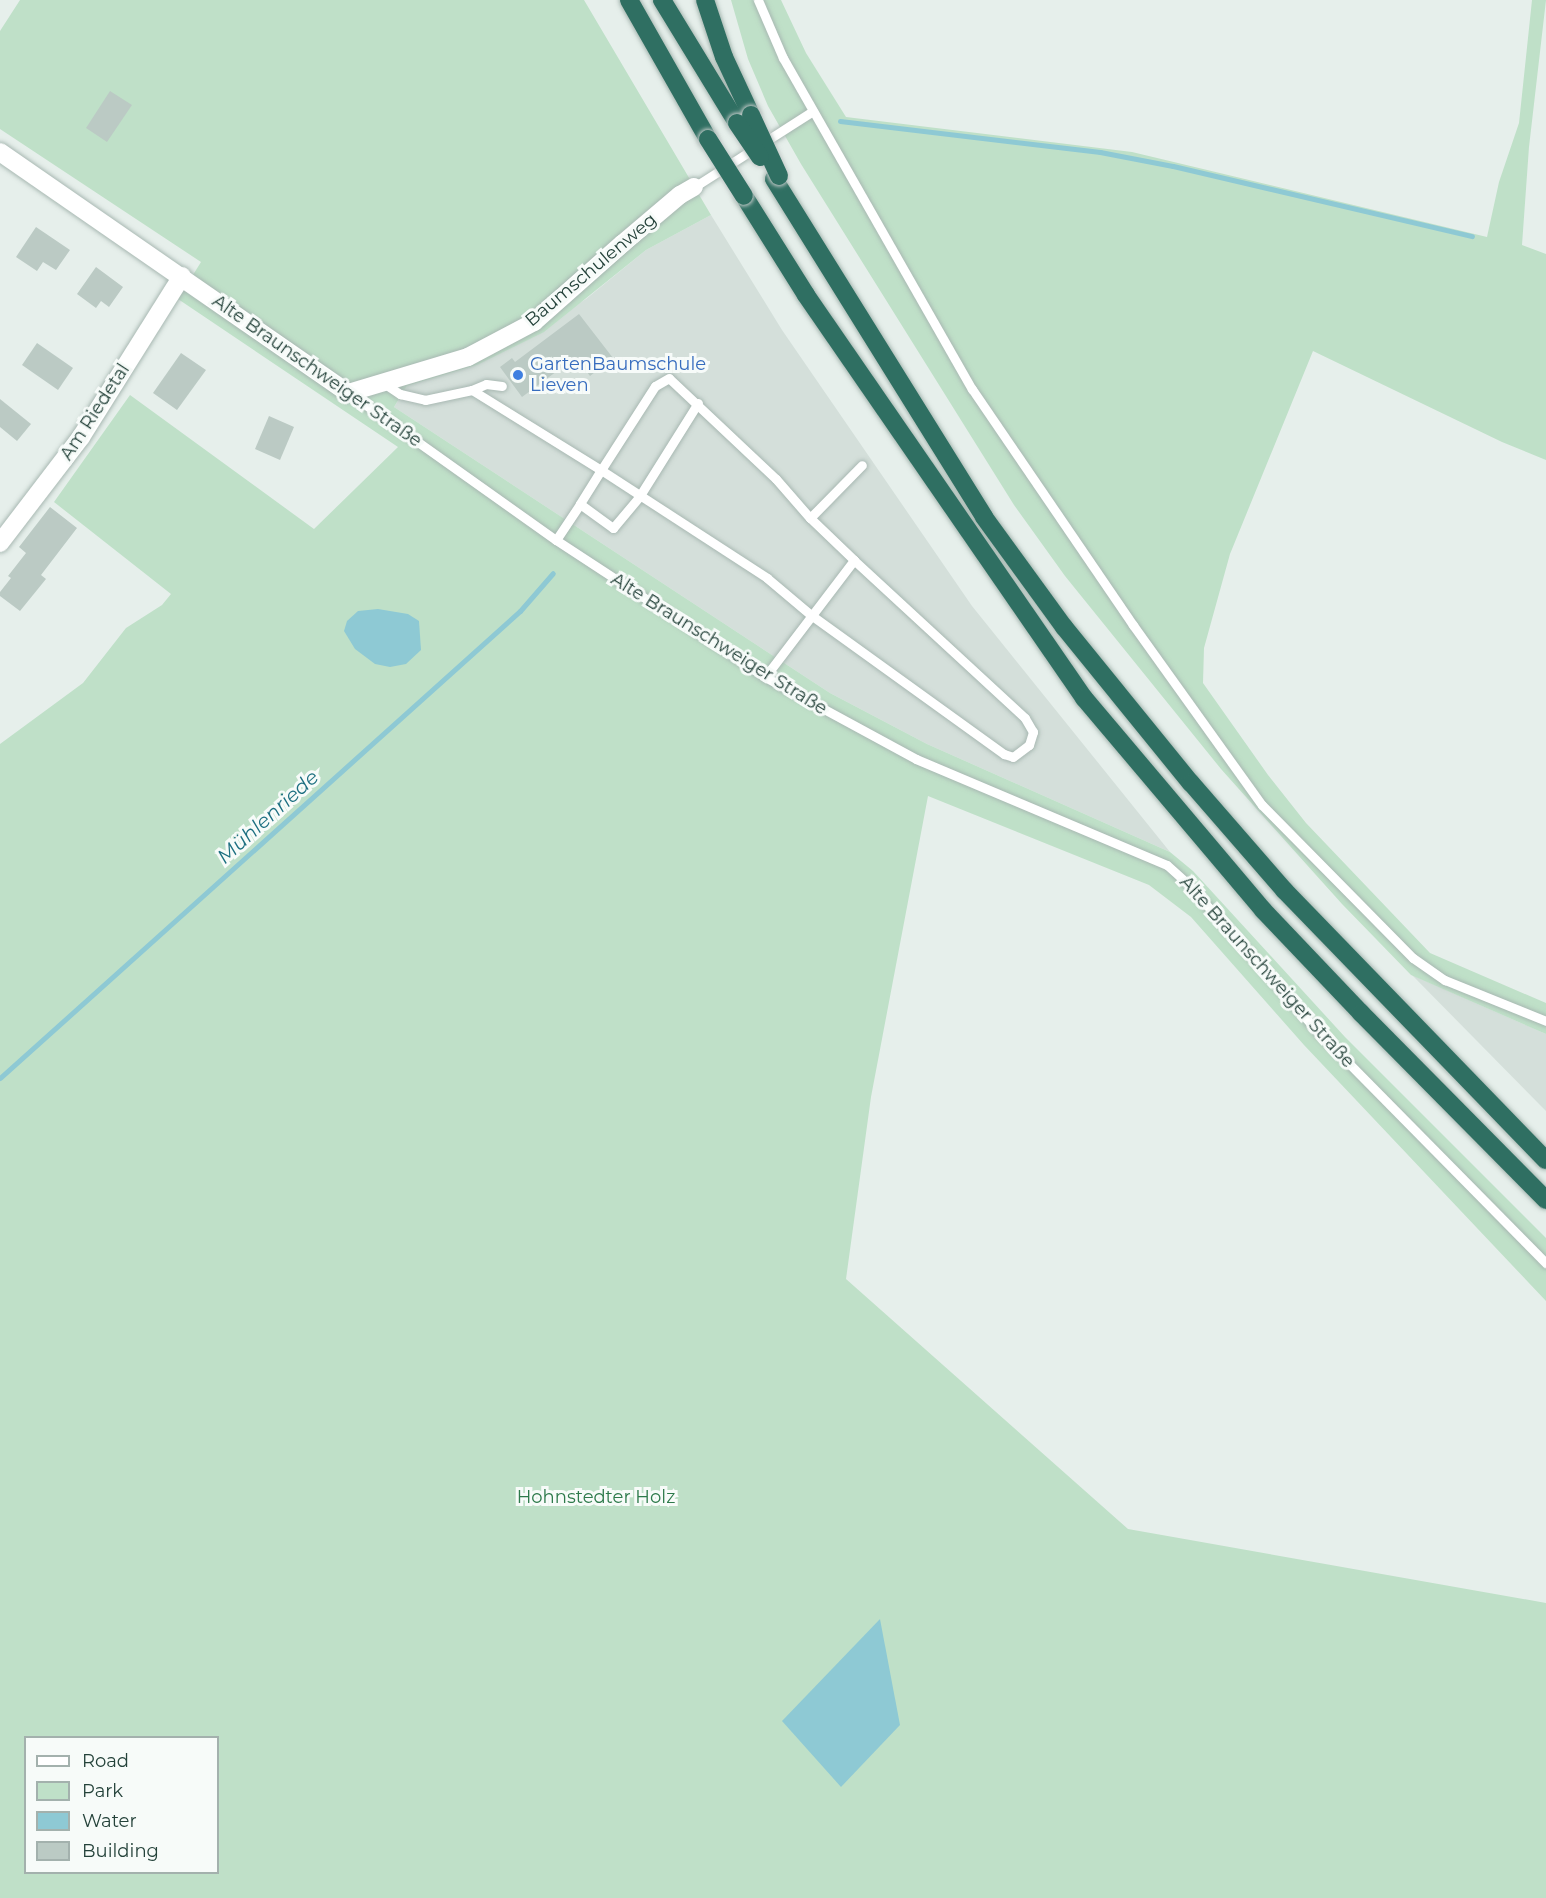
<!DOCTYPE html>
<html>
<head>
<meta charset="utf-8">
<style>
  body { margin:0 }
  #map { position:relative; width:1546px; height:1898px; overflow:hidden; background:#e6efeb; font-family:Montserrat,sans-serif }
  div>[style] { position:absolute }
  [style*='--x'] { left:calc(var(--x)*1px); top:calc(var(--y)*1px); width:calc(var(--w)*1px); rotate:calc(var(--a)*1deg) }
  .built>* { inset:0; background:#d4dfda }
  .green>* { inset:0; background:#bfe0c8 }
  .water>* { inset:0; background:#8ec9d4 }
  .stream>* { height:5px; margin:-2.5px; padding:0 2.5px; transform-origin:2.5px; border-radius:2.5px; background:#8ec9d4 }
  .building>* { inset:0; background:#bbcac4 }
  .roads { filter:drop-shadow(0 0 2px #a8b8b2) drop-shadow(0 0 2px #a8b8b2) }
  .service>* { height:9px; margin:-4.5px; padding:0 4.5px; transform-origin:4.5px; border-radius:4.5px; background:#fff }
  .minor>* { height:18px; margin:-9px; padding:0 9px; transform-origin:9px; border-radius:9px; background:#fff }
  .motorway>* { height:18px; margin:-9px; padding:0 9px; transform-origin:9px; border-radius:9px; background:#2f6f62 }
  .bridges { filter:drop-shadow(0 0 2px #c2cac8) drop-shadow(0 0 2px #c2cac8) }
  .motorway-bridge>* { height:18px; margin:-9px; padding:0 9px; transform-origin:9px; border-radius:9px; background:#2f6f62 }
  .dots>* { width:16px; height:16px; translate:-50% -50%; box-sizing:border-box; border:3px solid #f7fbf9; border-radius:50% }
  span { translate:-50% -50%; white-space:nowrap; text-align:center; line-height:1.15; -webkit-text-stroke:6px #f7fbf9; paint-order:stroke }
  .street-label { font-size:18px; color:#24423a }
  .shop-label { font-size:18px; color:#366cbe }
  .left { translate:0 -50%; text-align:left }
  .park-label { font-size:18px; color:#2d7a4b }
  .water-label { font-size:20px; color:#1c6f80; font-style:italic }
  .legend { position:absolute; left:24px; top:1736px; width:195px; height:138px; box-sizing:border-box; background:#f7fbf9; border:2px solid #a3b1ad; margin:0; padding:8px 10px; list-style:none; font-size:18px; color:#24423a }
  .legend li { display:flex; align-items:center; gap:12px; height:30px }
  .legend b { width:30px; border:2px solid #a3b1ad }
</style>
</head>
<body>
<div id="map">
  <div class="built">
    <div style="clip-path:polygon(711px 215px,782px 330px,972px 606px,1170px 852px,927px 744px,830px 693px,394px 407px,407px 386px,477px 365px,586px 299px,646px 250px)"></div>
    <div style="clip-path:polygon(1412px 975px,1546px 1034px,1546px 1111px,1541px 1106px)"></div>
  </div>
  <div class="green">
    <div style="clip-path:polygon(evenodd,20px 0,584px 0,711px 215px,646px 250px,544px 332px,477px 365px,407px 386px,394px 407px,830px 693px,927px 744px,1170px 852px,1193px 871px,1345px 1037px,1546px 1238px,1546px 1301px,1304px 1045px,1191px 917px,1149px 885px,928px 796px,871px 1097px,846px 1279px,1128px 1529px,1546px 1603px,1546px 1898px,0 1898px,0 744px,83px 683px,126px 628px,162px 605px,171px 594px,54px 502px,130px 395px,314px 529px,398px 447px,178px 299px,201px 262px,0 129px,0 31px,20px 0,26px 1738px,218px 1738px,218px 1872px,26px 1872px,26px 1738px)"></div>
    <div style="clip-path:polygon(731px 0,781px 0,806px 53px,846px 117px,1132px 152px,1487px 237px,1499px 182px,1519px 123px,1532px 0,1546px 0,1529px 147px,1522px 245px,1546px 254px,1546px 460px,1502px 442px,1313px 351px,1230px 554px,1204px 648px,1203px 683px,1268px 775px,1306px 823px,1430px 953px,1546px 1003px,1546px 1034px,1411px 975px,1342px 904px,1221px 769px,1065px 576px,1014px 505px,801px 164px,768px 106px,748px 59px)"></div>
  </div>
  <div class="water">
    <div style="clip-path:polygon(378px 609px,408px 614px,419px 621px,421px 650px,406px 664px,390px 667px,375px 664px,355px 649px,344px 631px,347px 621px,358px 611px)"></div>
    <div style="clip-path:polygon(880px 1619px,900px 1725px,841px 1787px,782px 1721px)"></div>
  </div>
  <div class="stream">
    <div style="--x:840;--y:121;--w:262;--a:6.8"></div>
    <div style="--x:1100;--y:152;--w:74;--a:10.9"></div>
    <div style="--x:1173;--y:166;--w:307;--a:13.2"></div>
    <div style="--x:0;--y:1078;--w:699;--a:-41.93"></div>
    <div style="--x:520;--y:611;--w:50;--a:-49"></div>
  </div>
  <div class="building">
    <div style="clip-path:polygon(110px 91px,132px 105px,107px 142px,86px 128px)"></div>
    <div style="clip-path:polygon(36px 227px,70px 250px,56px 270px,43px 262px,37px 271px,16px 257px)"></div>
    <div style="clip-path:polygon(96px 267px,123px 287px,109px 307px,101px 301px,96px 308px,77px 294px)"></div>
    <div style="clip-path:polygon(579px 314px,613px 358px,590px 376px,576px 357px,522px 397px,500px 367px,512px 358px,515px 362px)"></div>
    <div style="clip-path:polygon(37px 343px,73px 368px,58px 390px,22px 365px)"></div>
    <div style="clip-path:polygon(181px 353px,206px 370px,177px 410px,153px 393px)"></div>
    <div style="clip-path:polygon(0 399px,31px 424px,17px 441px,0 427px)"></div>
    <div style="clip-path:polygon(269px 416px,294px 427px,280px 460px,255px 449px)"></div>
    <div style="clip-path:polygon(50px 507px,77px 528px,41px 575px,46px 579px,20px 611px,0 596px,0 592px,11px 578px,8px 576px,26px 553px,19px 547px)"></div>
  </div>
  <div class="roads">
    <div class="service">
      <div style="--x:758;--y:0;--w:63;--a:66.7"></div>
      <div style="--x:783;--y:58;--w:381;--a:60.3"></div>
      <div style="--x:972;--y:389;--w:286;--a:55.7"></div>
      <div style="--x:1133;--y:625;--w:221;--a:54.4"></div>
      <div style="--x:1262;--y:805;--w:215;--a:45.4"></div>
      <div style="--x:1413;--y:958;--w:39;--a:35"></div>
      <div style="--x:1445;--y:980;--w:109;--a:22.1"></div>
      <div style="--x:694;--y:187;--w:141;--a:-32.6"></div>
      <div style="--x:382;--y:382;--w:22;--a:34"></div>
      <div style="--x:400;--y:394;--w:26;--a:13"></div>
      <div style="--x:425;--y:400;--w:48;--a:-12"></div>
      <div style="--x:472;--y:390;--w:15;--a:-23"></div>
      <div style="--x:486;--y:384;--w:16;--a:7"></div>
      <div style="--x:472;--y:390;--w:152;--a:31.8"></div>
      <div style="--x:601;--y:470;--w:198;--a:33"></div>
      <div style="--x:767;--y:578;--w:57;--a:40.1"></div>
      <div style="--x:811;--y:615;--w:238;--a:35.8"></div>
      <div style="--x:1004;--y:754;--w:9;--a:18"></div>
      <div style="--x:1013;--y:757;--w:20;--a:-37"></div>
      <div style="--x:1029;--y:745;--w:14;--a:-73"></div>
      <div style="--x:1033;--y:732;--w:16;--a:-120"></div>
      <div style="--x:1025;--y:718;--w:233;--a:-137.3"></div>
      <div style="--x:854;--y:560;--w:61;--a:-136.3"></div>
      <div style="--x:810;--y:518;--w:52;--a:-131.1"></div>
      <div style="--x:776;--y:479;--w:147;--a:-136.7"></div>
      <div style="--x:669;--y:378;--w:16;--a:150"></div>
      <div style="--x:655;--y:386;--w:100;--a:122.7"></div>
      <div style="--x:601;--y:470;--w:40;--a:122"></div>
      <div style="--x:349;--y:393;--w:254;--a:35.4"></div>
      <div style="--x:556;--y:540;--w:250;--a:33.2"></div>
      <div style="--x:765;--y:677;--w:172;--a:28.5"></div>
      <div style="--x:916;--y:759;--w:272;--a:22.9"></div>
      <div style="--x:1167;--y:865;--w:28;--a:42"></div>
      <div style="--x:1188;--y:884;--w:200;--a:48.7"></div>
      <div style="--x:1320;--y:1034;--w:322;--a:45.4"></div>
      <div style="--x:810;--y:518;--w:74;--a:-45.5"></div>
      <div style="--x:556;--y:540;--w:43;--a:-56.3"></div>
      <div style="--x:580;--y:504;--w:41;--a:36"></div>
      <div style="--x:613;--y:528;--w:40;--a:-50"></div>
      <div style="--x:639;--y:497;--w:111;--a:-57.9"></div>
      <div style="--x:765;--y:677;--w:147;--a:-52.7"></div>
    </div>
    <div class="minor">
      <div style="--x:0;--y:152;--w:423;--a:34.7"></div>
      <div style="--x:348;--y:393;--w:125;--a:-16.7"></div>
      <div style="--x:468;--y:357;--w:75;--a:-27.9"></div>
      <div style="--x:534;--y:322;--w:118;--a:-41.6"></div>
      <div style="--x:622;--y:244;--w:76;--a:-40.2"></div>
      <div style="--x:680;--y:195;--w:16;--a:-30"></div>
      <div style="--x:0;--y:543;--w:133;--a:-52.6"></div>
      <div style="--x:81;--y:437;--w:190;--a:-57.9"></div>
    </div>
    <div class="motorway">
      <div style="--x:629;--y:0;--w:160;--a:60.4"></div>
      <div style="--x:662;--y:0;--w:144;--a:58.6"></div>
      <div style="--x:705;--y:0;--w:60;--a:71.6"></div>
      <div style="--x:724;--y:57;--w:64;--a:65"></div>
      <div style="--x:774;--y:179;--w:398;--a:58.1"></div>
      <div style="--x:984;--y:517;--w:136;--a:54"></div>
      <div style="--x:1064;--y:627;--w:201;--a:50.9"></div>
      <div style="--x:1191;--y:783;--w:142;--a:49"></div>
      <div style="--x:1284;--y:890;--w:376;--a:45.9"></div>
      <div style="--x:744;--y:196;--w:117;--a:57.9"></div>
      <div style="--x:806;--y:295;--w:490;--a:55.4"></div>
      <div style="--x:1084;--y:698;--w:277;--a:49.8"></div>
      <div style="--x:1263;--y:910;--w:142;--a:46.4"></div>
      <div style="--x:1361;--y:1013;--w:263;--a:45.3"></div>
    </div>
  </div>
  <div class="bridges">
    <div class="motorway-bridge">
      <div style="--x:751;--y:115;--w:67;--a:65.3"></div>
      <div style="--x:737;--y:123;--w:41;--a:55.9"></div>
      <div style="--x:708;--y:139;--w:67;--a:57.7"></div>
    </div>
  </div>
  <div class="dots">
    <div style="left:518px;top:375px;background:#3f7fe0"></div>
  </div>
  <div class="street-label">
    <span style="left:591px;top:270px;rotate:-40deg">Baumschulenweg</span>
    <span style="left:317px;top:371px;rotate:35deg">Alte Braunschweiger Straße</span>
    <span style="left:95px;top:412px;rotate:-57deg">Am Riedetal</span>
    <span style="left:719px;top:644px;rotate:32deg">Alte Braunschweiger Straße</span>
    <span style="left:1267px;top:972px;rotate:48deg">Alte Braunschweiger Straße</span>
  </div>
  <div class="shop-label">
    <span class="left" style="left:530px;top:375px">GartenBaumschule<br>Lieven</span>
  </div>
  <div class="park-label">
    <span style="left:596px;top:1497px">Hohnstedter Holz</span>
  </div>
  <div class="water-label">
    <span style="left:268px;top:817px;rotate:-42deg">Mühlenriede</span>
  </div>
  <ul class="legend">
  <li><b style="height:8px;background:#fff"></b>Road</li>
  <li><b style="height:16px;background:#bfe0c8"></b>Park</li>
  <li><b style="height:16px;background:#8ec9d4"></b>Water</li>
  <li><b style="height:16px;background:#bbcac4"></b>Building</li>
  </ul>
</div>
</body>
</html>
